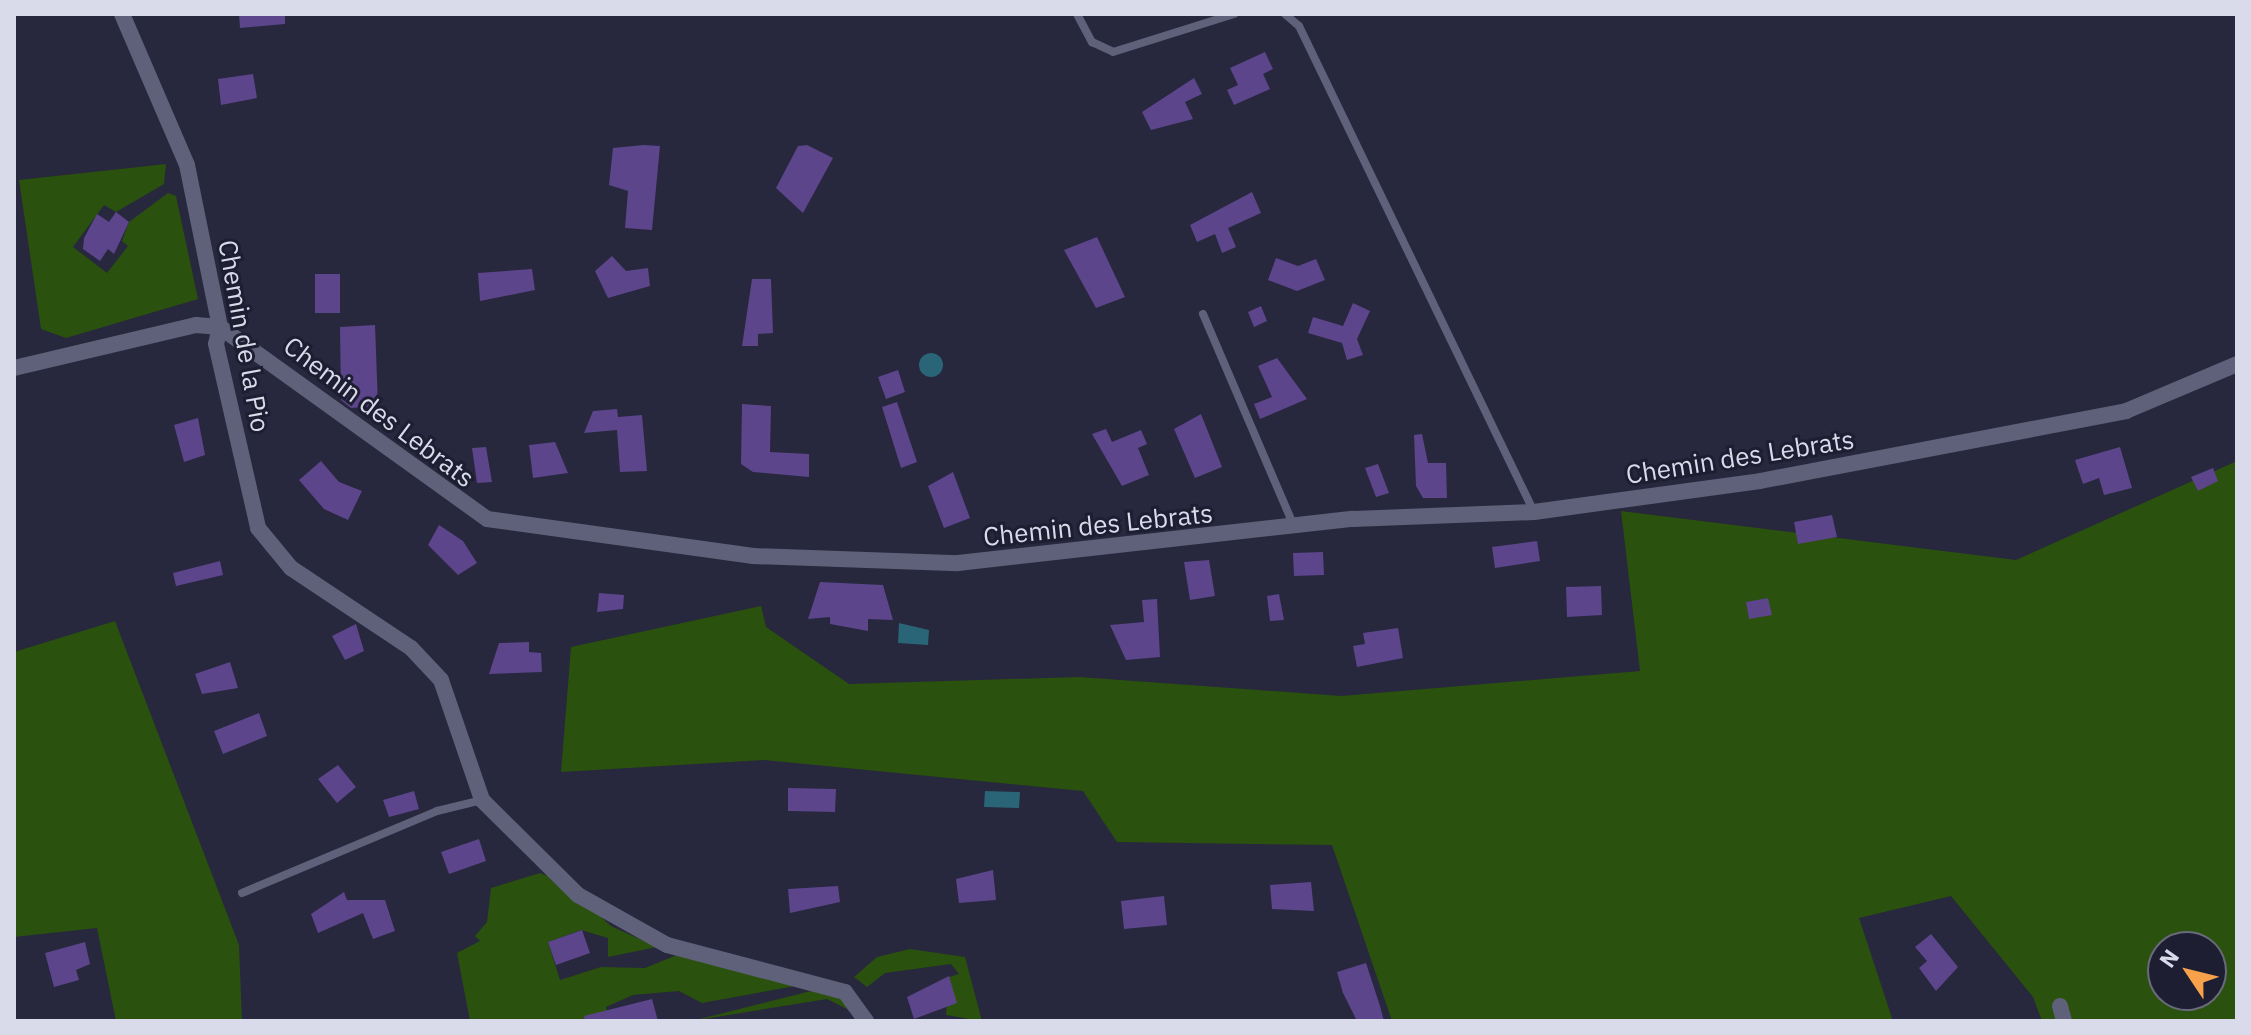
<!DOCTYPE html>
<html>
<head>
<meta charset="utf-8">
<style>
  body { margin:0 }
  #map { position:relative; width:2251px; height:1035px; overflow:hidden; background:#27273d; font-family:"IBM Plex Sans",sans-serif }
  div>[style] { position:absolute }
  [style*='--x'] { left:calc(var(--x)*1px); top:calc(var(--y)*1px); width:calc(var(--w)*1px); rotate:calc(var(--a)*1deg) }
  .green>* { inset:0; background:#2a510d }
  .water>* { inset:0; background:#2a6477 }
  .round { border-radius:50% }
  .building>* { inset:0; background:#5c458b }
  .lane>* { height:8px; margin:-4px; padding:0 4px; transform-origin:4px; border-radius:4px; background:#5f6079 }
  .street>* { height:16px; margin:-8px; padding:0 8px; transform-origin:8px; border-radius:8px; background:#5f6079 }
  span { translate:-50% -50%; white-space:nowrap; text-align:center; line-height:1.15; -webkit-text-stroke:6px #1e1e33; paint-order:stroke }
  .street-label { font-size:26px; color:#dadbea }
  .frame { position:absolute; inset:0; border:16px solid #dadbea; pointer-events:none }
  .north { position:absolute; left:2147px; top:931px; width:80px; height:80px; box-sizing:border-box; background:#1e1e33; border:2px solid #696a7c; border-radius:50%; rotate:305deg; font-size:22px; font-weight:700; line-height:32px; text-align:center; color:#dadbea }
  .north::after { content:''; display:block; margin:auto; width:28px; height:36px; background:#f7a14a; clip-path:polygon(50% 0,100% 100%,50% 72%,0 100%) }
</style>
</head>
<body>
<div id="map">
  <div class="green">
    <div style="clip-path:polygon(166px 164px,164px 184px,116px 212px,104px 205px,73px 247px,107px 273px,128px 246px,122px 241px,129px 222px,168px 193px,176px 196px,198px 299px,66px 338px,41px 329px,19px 180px)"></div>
    <div style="clip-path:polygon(evenodd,2237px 461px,2237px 1021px,2042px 1021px,2033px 997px,1951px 896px,1859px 918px,1893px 1021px,1392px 1021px,1332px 845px,1117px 842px,1083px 791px,764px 760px,561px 772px,571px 647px,761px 606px,766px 627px,849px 684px,1079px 677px,1341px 696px,1640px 671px,1621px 511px,2016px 560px,2237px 461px,2163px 947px,2211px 947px,2211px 995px,2163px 995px,2163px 947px)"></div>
    <div style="clip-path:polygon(115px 621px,239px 945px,242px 1021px,116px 1021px,97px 928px,14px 937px,14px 652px)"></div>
    <div style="clip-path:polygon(540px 873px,563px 882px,611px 926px,657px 947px,608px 957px,608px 938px,581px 930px,548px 942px,560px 980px,601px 967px,645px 968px,677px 955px,795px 986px,702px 1003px,679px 991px,633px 995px,606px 1007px,609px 1021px,470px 1021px,457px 953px,480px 941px,475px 936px,487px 922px,491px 888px)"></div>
    <div style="clip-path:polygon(910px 949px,965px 957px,982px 1021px,946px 1015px,949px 977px,959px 974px,951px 964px,885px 973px,867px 987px,854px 977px,877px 957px)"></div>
    <div style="clip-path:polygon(811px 991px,843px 999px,853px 1012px,827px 999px,692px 1021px)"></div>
  </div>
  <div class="water">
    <div class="round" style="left:919px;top:353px;width:24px;height:24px"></div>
    <div style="clip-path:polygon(899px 623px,929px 630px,928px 645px,898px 643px)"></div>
    <div style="clip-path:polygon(985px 791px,1020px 792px,1019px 808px,984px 807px)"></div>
  </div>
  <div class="building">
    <div style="clip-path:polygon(239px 14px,285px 14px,285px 24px,240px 28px)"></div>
    <div style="clip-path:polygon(1265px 52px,1273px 69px,1263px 74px,1270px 89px,1234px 105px,1227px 90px,1238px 85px,1230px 68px)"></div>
    <div style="clip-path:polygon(253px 74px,257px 98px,221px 105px,218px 79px)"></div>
    <div style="clip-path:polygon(1194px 78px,1202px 94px,1185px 102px,1193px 119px,1151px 130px,1142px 112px)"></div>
    <div style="clip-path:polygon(644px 145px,660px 146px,652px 230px,625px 228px,628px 191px,609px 185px,613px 148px)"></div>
    <div style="clip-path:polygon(807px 145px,833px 158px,803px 213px,776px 188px,798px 146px)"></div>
    <div style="clip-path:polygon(1252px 192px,1261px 213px,1228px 228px,1236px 247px,1222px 253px,1215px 234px,1197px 242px,1190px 225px)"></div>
    <div style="clip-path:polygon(116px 212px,129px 222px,114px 254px,108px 249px,100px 261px,83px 249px,84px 238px,97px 214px,109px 222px)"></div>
    <div style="clip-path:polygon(1097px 237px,1125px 297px,1096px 308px,1064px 250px)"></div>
    <div style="clip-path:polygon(612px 256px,626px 271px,648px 268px,650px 286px,608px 298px,595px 271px)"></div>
    <div style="clip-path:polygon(1276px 258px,1298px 266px,1316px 259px,1325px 280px,1297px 291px,1268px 280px)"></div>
    <div style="clip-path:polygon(532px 269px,535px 290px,480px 301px,478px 273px)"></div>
    <div style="clip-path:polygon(315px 274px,340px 274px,340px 313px,315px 313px)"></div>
    <div style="clip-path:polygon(752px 279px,771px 279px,773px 333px,758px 334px,758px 346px,742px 346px)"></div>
    <div style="clip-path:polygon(1353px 303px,1370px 311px,1357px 339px,1363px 355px,1347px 360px,1342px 343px,1308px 333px,1313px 317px,1343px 326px)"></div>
    <div style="clip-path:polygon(1261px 306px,1267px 321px,1254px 327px,1248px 312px)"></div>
    <div style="clip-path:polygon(375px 325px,378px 406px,351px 408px,341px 400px,340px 327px)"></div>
    <div style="clip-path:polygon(1277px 358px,1307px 399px,1260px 419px,1254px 404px,1272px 397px,1258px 366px)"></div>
    <div style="clip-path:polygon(898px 370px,905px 392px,886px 399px,878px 377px)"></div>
    <div style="clip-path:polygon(897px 402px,917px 462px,901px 468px,882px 407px)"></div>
    <div style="clip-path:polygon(742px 404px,771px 406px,770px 452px,809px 454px,809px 477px,753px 472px,741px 464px)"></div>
    <div style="clip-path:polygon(617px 409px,618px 417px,642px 415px,647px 471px,620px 472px,617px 430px,584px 433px,593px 411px)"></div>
    <div style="clip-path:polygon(1201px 414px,1222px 467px,1195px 478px,1174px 429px)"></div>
    <div style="clip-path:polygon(198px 418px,205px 455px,184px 462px,174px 425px)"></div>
    <div style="clip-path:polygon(1106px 429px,1112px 442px,1141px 430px,1147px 444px,1138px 448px,1149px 475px,1122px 486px,1092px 434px)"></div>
    <div style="clip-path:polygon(1422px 434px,1428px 463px,1446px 463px,1447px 498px,1423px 498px,1416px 486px,1414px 435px)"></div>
    <div style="clip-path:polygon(555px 442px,568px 473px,533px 478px,529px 445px)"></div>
    <div style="clip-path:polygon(486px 447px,492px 482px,477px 483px,472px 448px)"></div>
    <div style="clip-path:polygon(2120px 447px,2132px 488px,2104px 495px,2099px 478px,2083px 484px,2075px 460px)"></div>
    <div style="clip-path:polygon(321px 461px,339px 482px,362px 491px,348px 520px,324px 509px,299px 480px)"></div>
    <div style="clip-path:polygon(1378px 464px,1389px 493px,1376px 497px,1365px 468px)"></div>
    <div style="clip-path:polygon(2213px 468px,2218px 481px,2198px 491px,2191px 477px)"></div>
    <div style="clip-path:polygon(953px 472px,970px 518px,944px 528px,928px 486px)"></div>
    <div style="clip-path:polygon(1832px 515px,1837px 537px,1798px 544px,1794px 522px)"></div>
    <div style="clip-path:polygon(439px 525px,463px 541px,477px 563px,458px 575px,428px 545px)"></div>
    <div style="clip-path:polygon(1537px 541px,1540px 561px,1495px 568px,1492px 547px)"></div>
    <div style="clip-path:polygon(1323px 552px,1324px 575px,1294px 576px,1293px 553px)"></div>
    <div style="clip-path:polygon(1209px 560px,1215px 596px,1190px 600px,1184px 562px)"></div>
    <div style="clip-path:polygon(220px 561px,223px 575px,176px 586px,173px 573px)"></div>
    <div style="clip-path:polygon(820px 582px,883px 585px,893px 620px,868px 619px,868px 631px,830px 624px,830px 617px,808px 619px)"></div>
    <div style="clip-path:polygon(1601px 586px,1602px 615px,1567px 617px,1566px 587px)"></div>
    <div style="clip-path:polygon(599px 593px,624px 595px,623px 609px,597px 612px)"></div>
    <div style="clip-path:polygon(1279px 594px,1284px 620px,1270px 621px,1267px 596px)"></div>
    <div style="clip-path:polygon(1768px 598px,1772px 615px,1749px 619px,1746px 602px)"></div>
    <div style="clip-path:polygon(1157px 599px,1160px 657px,1126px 660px,1110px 625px,1144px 622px,1142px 600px)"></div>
    <div style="clip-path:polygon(356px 624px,364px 651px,345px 660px,332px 636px)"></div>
    <div style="clip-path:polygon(1398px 628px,1403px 658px,1357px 667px,1353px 646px,1365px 644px,1363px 633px)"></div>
    <div style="clip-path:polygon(529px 642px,529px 652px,541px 653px,542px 672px,489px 674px,499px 643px)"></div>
    <div style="clip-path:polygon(230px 662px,238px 688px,202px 694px,195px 674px)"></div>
    <div style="clip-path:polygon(259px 713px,267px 736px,223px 754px,214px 731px)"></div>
    <div style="clip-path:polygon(338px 765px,356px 787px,337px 803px,318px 779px)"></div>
    <div style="clip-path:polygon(788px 788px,836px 789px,835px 812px,788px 811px)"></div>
    <div style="clip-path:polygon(414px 791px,419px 809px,389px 817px,383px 800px)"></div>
    <div style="clip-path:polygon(479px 839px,486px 861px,449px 874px,441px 852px)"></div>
    <div style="clip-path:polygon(993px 870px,996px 900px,959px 903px,956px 879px)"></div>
    <div style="clip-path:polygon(1311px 882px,1314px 911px,1272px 909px,1270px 885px)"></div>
    <div style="clip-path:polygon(838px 886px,840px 902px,790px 913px,788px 889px)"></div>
    <div style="clip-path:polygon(344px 892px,347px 900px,385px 900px,395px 931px,373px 939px,363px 913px,318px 933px,311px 914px)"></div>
    <div style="clip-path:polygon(1164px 896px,1167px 925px,1124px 929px,1121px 901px)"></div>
    <div style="clip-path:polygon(582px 930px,590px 953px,556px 965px,548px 942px)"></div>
    <div style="clip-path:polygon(1931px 934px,1958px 967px,1936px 991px,1919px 968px,1927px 961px,1915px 947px)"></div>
    <div style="clip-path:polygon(85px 942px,90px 964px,76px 970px,79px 980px,54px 987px,45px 953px)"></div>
    <div style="clip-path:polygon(1366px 963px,1380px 1006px,1384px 1021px,1357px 1021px,1343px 993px,1337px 972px)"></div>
    <div style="clip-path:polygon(949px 976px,957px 1003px,914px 1019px,907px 997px)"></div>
    <div style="clip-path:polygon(652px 999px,658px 1021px,585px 1021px,584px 1016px)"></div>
  </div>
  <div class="lane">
    <div style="--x:1077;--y:14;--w:32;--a:62"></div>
    <div style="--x:1092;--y:42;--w:23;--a:25"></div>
    <div style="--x:1113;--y:52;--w:127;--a:-17.4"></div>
    <div style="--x:1285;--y:14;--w:18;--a:41"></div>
    <div style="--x:1299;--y:26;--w:540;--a:64.19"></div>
    <div style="--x:1203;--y:314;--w:231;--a:66.8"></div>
    <div style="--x:242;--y:893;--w:212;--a:-22.8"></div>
    <div style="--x:437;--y:811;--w:46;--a:-13.7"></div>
  </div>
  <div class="street">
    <div style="--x:122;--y:14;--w:164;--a:66.7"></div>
    <div style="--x:187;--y:165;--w:165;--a:78.5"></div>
    <div style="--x:220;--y:327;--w:17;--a:103"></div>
    <div style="--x:216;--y:344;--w:189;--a:77.1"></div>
    <div style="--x:258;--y:528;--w:52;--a:50.5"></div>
    <div style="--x:291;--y:568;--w:144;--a:33.7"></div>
    <div style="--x:411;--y:648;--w:44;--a:46.8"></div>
    <div style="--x:441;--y:680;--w:127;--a:71.1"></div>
    <div style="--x:482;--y:800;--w:135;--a:44.7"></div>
    <div style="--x:578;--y:895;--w:102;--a:29.3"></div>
    <div style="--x:667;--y:945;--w:184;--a:14.8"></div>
    <div style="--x:845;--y:992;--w:36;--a:54"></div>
    <div style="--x:14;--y:368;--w:187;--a:-13.3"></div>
    <div style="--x:196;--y:325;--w:24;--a:5"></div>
    <div style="--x:220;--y:327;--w:329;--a:35.7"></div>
    <div style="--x:487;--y:519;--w:269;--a:7.9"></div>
    <div style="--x:753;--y:556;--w:205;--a:2"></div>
    <div style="--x:958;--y:563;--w:397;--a:-6.4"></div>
    <div style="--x:1353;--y:519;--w:181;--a:-2.2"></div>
    <div style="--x:1534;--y:512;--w:228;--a:-7.8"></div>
    <div style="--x:1760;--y:481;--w:373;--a:-10.8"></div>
    <div style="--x:2126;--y:411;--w:121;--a:-22.9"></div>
    <div style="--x:2060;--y:1006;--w:16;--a:75"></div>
  </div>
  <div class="street-label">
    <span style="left:244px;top:336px;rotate:80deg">Chemin de la Pio</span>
    <span style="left:379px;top:412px;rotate:37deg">Chemin des Lebrats</span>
    <span style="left:1740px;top:457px;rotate:-9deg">Chemin des Lebrats</span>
    <span style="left:1098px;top:525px;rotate:-6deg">Chemin des Lebrats</span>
  </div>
  <div class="frame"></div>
  <div class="north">N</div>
</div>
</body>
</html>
